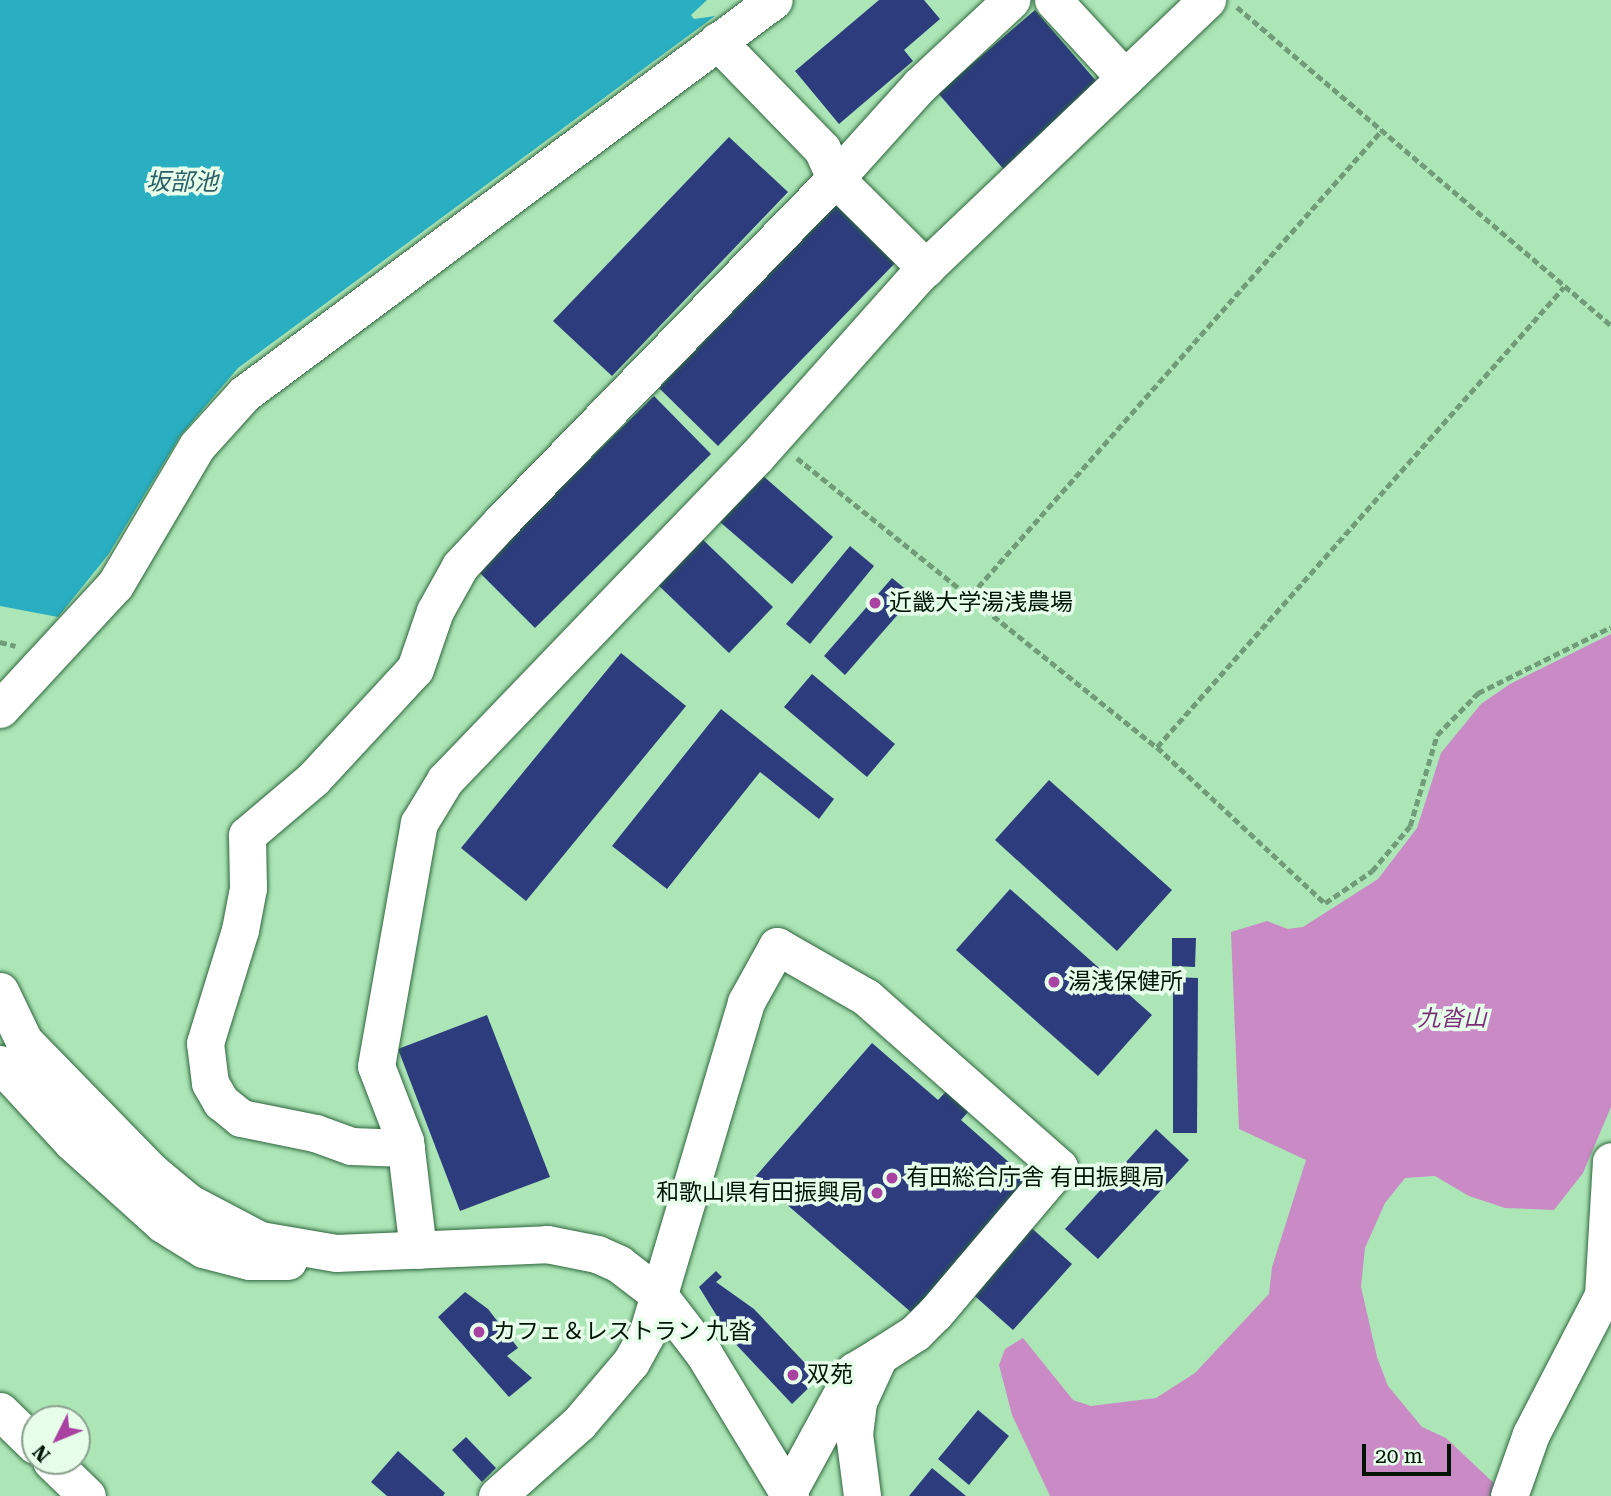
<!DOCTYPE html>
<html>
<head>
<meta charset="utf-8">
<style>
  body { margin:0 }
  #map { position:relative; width:1611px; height:1496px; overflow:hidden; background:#ace6b7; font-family:"Roboto Serif","Noto Sans JP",serif }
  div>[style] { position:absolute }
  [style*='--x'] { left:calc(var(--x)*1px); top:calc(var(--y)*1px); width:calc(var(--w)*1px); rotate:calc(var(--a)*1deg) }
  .forest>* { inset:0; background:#ca8ac5 }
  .water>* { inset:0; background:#2aafc2 }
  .building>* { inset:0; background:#2c3c7d }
  .path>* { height:4.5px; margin-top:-2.25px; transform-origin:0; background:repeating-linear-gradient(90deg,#709d78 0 7px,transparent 0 10.5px) }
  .roads { filter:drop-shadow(0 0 2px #2f663d) drop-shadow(0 0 2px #2f663d) }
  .minor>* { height:37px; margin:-18.5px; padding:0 18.5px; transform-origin:18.5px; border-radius:18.5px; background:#fff }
  .dots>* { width:19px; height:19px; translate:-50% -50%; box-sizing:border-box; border:4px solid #e6feea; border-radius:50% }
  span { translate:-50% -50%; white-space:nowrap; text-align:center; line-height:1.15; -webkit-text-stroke:7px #e6feea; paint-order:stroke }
  .poi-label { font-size:23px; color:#011505 }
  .left { translate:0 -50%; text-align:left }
  .right { translate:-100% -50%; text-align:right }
  .park-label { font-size:23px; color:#7c2f78; font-style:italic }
  .water-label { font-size:24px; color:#2b5e67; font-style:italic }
  .north { position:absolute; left:21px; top:1405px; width:70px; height:70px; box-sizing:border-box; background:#e6feea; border:2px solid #8aa18e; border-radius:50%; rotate:227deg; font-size:19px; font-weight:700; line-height:28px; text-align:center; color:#011505 }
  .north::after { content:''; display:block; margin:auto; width:24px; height:32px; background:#aa42a4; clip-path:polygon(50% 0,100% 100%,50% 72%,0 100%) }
  .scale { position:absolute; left:1362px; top:1444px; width:89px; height:32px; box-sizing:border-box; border:4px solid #011505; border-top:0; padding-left:9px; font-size:21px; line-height:24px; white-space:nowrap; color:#011505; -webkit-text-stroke:5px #e6feea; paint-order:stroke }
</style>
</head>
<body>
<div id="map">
  <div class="forest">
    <div style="clip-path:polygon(1611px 634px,1611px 1107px,1583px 1173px,1554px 1210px,1505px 1208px,1469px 1196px,1435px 1176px,1405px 1178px,1385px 1203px,1365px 1248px,1361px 1287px,1377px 1357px,1388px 1386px,1422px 1427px,1446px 1438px,1500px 1489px,1496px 1496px,1050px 1496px,1012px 1415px,999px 1365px,1005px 1349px,1023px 1338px,1073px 1400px,1091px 1406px,1156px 1398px,1195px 1373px,1269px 1294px,1272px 1267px,1306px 1160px,1239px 1129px,1231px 932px,1267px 921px,1288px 929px,1303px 927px,1378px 879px,1417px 828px,1441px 753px,1481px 704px,1510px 684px)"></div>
  </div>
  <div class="water">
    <div style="clip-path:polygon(0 0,707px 0,691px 15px,694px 19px,715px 16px,238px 368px,180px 436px,108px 555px,58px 617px,0 606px)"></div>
  </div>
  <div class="building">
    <div style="clip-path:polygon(879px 0,924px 0,940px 19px,904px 50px,913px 61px,839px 124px,795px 71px)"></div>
    <div style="clip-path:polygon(1035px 10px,1103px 89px,1006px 172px,938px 93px)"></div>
    <div style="clip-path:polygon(729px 137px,788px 192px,612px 376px,553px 321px)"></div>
    <div style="clip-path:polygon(838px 203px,897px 261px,718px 446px,659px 388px)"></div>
    <div style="clip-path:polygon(654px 396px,711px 454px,535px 628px,477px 570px)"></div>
    <div style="clip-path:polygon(762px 475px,833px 537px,792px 584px,720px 522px)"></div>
    <div style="clip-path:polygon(699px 536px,773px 607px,729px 653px,655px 582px)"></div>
    <div style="clip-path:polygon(850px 546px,874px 566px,810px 644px,786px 624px)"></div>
    <div style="clip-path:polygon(892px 578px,914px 596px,845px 675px,824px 656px)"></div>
    <div style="clip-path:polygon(621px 653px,686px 706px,526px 901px,461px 848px)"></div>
    <div style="clip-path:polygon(812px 674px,895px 744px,867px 777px,784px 707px)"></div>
    <div style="clip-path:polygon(721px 709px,834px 799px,819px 819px,760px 772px,667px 889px,612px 846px)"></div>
    <div style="clip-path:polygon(1049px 780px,1172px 890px,1117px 951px,995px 840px)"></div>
    <div style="clip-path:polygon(1010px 889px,1152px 1015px,1098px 1076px,956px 950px)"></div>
    <div style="clip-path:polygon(1172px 938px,1196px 938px,1195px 967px,1172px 966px)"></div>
    <div style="clip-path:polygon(1173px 977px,1198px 978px,1197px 1133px,1173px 1133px)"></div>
    <div style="clip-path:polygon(487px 1015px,550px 1177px,460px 1211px,398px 1049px)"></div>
    <div style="clip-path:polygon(872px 1043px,938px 1100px,954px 1083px,976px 1103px,961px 1120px,1028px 1179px,912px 1313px,755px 1177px)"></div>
    <div style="clip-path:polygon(1156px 1129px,1189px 1160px,1098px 1259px,1065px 1229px)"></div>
    <div style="clip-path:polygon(1027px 1224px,1072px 1264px,1013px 1330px,968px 1290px)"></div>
    <div style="clip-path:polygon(716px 1271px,722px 1277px,716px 1282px,754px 1309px,819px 1378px,792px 1404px,731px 1339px,699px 1287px)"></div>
    <div style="clip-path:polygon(465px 1292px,488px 1309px,518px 1348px,507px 1356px,532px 1378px,509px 1397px,438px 1317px)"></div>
    <div style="clip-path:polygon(978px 1410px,1009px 1436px,969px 1485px,938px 1459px)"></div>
    <div style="clip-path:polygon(466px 1437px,496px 1468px,482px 1482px,452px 1450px)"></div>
    <div style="clip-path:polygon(398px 1451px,445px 1493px,443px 1496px,387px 1496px,371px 1482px)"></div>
    <div style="clip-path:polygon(932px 1468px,966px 1496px,909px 1496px)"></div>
  </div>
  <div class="path">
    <div style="--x:1237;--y:7;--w:491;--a:40.4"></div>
    <div style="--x:797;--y:458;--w:462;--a:38.8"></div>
    <div style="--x:1157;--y:747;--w:229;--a:42.9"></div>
    <div style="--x:1325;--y:903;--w:57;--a:-34.2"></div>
    <div style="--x:1372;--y:871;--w:59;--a:-49.8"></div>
    <div style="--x:1410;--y:826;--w:95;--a:-73.5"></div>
    <div style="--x:1437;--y:735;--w:59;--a:-45.7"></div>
    <div style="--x:1478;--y:693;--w:148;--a:-26.4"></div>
    <div style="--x:971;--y:595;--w:621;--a:-48.53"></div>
    <div style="--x:0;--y:642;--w:16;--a:14"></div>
    <div style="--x:1157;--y:747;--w:614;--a:-48.5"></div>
  </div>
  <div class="roads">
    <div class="minor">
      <div style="--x:1053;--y:0;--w:106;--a:47.3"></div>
      <div style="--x:717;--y:41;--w:151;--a:45.8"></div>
      <div style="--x:822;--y:149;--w:32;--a:66"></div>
      <div style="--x:835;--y:178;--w:128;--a:44.7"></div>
      <div style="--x:0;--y:709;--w:169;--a:-47.2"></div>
      <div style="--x:115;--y:585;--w:161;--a:-59.5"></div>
      <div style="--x:197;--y:446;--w:70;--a:-47.9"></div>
      <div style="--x:244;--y:394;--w:660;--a:-36.63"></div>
      <div style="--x:0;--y:991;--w:55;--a:64.4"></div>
      <div style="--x:24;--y:1041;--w:183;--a:45.7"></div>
      <div style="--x:152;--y:1172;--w:47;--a:39.8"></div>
      <div style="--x:188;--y:1202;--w:81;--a:27.8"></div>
      <div style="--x:260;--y:1240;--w:77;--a:9.7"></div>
      <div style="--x:336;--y:1253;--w:211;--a:-2.4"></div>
      <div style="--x:547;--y:1244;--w:51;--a:11.3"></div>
      <div style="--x:597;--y:1254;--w:24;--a:24"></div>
      <div style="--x:619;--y:1264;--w:49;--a:37.6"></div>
      <div style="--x:658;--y:1294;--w:76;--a:52.5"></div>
      <div style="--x:704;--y:1354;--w:166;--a:58.8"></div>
      <div style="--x:0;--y:1064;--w:106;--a:47.3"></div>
      <div style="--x:72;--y:1142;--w:122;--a:42"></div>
      <div style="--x:163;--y:1224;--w:47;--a:32"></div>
      <div style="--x:203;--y:1249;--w:48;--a:14.6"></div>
      <div style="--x:249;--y:1261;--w:39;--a:0"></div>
      <div style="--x:406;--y:1148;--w:55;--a:-177.9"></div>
      <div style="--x:351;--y:1146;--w:38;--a:-160"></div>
      <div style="--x:315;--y:1133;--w:76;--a:-168.5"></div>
      <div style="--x:241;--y:1118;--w:26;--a:-141"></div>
      <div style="--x:221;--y:1102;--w:22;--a:-120"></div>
      <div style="--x:210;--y:1083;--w:40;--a:-97.1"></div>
      <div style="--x:205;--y:1043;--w:118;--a:-72.8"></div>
      <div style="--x:240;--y:930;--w:43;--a:-79.2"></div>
      <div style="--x:248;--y:888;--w:53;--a:-91.1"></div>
      <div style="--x:247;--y:835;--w:87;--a:-40.3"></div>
      <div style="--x:313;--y:779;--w:150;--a:-47.2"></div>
      <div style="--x:415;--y:669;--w:61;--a:-71"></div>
      <div style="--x:435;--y:611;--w:51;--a:-60.9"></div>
      <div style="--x:460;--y:566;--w:60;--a:-47"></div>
      <div style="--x:501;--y:522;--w:492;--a:-45.8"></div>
      <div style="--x:844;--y:169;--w:113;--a:-47.9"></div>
      <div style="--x:920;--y:85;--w:125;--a:-43"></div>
      <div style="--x:418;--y:1250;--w:110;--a:-96.8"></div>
      <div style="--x:405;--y:1141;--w:80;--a:-111.1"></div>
      <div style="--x:376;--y:1066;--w:247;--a:-80"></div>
      <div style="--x:419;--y:823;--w:50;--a:-58.8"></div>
      <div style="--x:445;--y:780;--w:448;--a:-46.1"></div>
      <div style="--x:756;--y:457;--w:245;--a:-48.3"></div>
      <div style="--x:919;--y:274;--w:398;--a:-43.6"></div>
      <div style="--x:0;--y:1411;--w:49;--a:44.2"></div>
      <div style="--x:51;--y:1461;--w:50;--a:44.2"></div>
      <div style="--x:788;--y:1492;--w:138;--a:-61.4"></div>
      <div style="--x:854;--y:1371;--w:29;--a:-31"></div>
      <div style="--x:879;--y:1356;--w:51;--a:114.5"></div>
      <div style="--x:858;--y:1402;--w:32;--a:97"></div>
      <div style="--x:854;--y:1434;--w:63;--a:82.6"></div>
      <div style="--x:497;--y:1496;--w:110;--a:-41.7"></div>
      <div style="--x:579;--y:1423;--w:80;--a:-49.6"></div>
      <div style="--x:631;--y:1362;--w:35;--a:-61"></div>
      <div style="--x:648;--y:1331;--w:343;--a:-73.4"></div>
      <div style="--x:746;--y:1002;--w:64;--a:-61"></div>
      <div style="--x:777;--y:946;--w:103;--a:29.8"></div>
      <div style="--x:866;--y:997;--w:257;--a:41.4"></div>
      <div style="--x:1059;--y:1167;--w:192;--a:130.3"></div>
      <div style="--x:935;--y:1313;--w:28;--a:135"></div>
      <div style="--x:915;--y:1333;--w:43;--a:147.4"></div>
      <div style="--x:1509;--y:1496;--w:66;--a:-70.5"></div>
      <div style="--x:1531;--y:1434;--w:157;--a:-62.6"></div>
      <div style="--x:1603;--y:1295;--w:134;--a:-86.6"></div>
    </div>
  </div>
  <div class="dots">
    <div style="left:875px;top:603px;background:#aa42a4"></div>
    <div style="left:1054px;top:982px;background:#aa42a4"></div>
    <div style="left:892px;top:1178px;background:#aa42a4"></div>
    <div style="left:877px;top:1193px;background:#aa42a4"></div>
    <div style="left:479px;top:1332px;background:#aa42a4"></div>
    <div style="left:793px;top:1375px;background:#aa42a4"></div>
  </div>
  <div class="poi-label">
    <span class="left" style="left:889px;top:603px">近畿大学湯浅農場</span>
    <span class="left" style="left:1068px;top:982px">湯浅保健所</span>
    <span class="left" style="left:906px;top:1178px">有田総合庁舎 有田振興局</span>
    <span class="right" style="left:863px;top:1193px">和歌山県有田振興局</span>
    <span class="left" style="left:493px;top:1332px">カフェ＆レストラン 九沓</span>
    <span class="left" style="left:807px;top:1375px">双苑</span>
  </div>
  <div class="park-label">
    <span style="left:1452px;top:1019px">九沓山</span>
  </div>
  <div class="water-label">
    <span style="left:182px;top:183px">坂部池</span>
  </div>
  <div class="north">N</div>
  <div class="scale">20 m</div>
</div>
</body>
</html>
